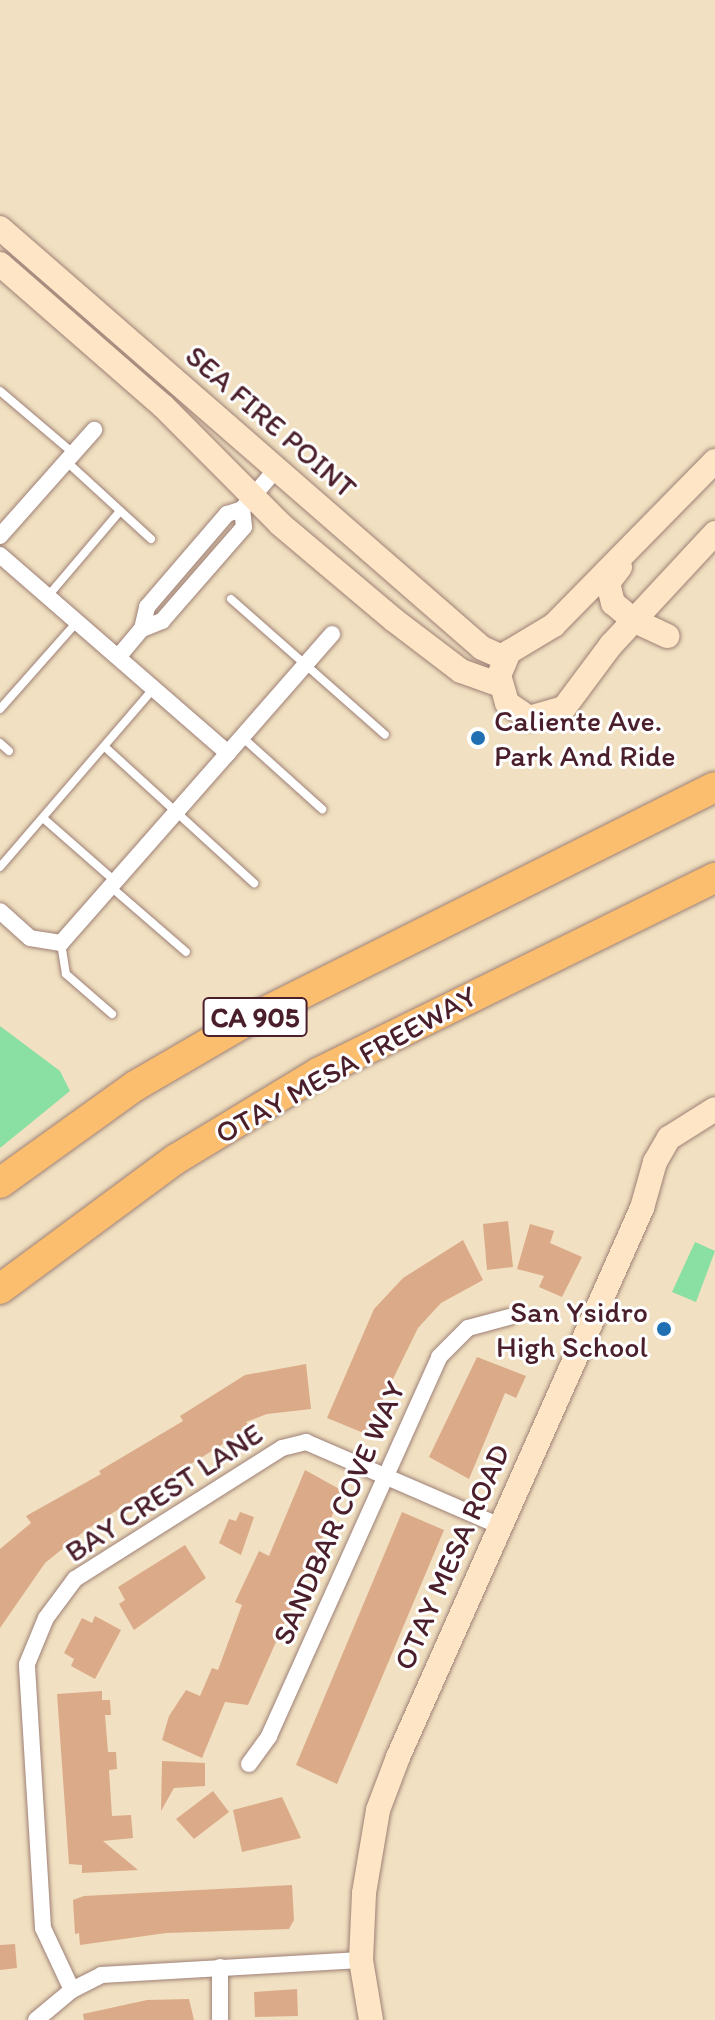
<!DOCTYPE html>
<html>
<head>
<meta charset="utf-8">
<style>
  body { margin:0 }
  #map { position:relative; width:715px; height:2020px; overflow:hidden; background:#f1e0c1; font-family:Itim,sans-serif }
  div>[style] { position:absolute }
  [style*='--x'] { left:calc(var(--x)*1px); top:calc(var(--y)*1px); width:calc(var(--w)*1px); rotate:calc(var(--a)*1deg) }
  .green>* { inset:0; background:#8adfa2 }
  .building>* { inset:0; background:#dbab89 }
  .roads { filter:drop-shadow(0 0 2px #9e8076) drop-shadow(0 0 2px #9e8076) }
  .lane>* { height:8px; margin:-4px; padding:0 4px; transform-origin:4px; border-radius:4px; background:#fff }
  .street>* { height:16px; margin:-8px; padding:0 8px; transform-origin:8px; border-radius:8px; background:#fff }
  .secondary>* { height:24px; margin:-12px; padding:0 12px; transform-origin:12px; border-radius:12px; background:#fde5c5 }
  .highway>* { height:30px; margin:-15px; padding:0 15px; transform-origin:15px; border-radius:15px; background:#fbbe6e }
  .dots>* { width:22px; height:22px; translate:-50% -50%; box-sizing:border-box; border:4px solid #fff; border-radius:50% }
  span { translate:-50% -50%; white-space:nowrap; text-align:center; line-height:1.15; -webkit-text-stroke:6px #fff; paint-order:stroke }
  .shield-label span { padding:2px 6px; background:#fff; border:2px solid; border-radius:6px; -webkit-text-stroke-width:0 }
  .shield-label { font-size:28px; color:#4a1f2b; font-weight:700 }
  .street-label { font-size:30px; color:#4a1f2b }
  .poi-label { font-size:30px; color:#4a1f2b }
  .left { translate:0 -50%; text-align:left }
  .right { translate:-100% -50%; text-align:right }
</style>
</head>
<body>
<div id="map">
  <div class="green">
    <div style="clip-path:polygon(0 1026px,60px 1071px,70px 1091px,0 1148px)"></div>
    <div style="clip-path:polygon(695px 1242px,715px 1251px,696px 1302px,672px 1292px)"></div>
  </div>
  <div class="building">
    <div style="clip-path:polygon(508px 1221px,513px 1267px,487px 1270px,483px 1224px)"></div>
    <div style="clip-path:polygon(530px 1224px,554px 1231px,550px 1243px,582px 1257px,562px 1297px,539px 1287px,544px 1276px,517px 1269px)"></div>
    <div style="clip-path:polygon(463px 1240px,483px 1280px,441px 1303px,418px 1328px,366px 1434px,327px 1418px,374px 1309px,403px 1278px)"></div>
    <div style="clip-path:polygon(477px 1357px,526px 1376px,516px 1398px,505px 1393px,469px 1479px,429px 1457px)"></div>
    <div style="clip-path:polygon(306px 1364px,311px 1409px,267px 1414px,246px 1422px,250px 1427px,87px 1529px,45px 1563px,0 1628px,0 1549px,31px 1523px,26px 1516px,101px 1474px,99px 1471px,183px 1421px,180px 1416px,245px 1375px)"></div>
    <div style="clip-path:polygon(305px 1470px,343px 1491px,248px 1705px,225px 1702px,202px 1758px,162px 1740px,169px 1716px,186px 1690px,200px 1696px,212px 1668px,218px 1670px,242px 1605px,235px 1602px,259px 1551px,269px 1556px)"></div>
    <div style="clip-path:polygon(240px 1512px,254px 1517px,241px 1555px,219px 1543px,229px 1519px,236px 1521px)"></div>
    <div style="clip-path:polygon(402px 1512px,444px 1530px,337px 1784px,296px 1765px)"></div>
    <div style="clip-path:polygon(185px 1545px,206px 1578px,134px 1630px,119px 1604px,125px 1600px,118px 1587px)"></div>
    <div style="clip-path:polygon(95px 1616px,121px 1630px,95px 1679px,71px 1666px,74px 1659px,64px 1653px,82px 1618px,92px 1623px)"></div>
    <div style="clip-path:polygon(102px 1691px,102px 1700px,110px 1700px,111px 1715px,105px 1715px,108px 1752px,116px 1752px,117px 1769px,109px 1770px,112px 1816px,131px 1815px,133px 1838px,103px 1841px,138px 1870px,82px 1873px,82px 1865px,69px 1864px,57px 1694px)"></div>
    <div style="clip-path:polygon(162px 1761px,205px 1763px,205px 1786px,174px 1788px,161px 1811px)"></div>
    <div style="clip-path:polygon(213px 1791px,229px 1812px,194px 1839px,176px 1819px)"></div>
    <div style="clip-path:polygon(282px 1797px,301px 1838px,242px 1852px,233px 1810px)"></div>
    <div style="clip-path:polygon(292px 1885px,294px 1920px,289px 1929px,166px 1933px,80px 1945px,79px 1933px,75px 1934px,73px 1900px,84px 1896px)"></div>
    <div style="clip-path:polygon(15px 1944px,17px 1968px,0 1970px,0 1945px)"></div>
    <div style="clip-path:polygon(297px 1989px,298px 2016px,255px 2017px,254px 1992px)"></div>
    <div style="clip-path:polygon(189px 1999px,194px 2020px,84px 2020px,83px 2014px,147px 2000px)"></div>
  </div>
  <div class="roads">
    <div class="lane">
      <div style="--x:0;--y:391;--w:96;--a:40.3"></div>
      <div style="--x:67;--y:462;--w:114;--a:42.5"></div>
      <div style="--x:48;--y:596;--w:111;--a:-49.7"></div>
      <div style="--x:231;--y:599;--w:205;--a:41.4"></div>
      <div style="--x:0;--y:709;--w:116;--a:-48.5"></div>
      <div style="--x:242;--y:737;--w:108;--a:42"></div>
      <div style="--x:0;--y:743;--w:12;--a:42"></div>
      <div style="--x:105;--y:747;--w:202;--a:42.4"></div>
      <div style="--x:43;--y:818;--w:97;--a:41.2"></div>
      <div style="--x:0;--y:867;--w:236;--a:-49.3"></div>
      <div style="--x:111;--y:887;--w:99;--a:40.9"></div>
      <div style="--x:61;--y:943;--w:31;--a:81"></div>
      <div style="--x:66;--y:974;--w:61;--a:41"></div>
    </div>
    <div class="street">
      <div style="--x:0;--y:536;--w:142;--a:-48.4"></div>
      <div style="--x:0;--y:555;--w:302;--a:41"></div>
      <div style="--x:228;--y:753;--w:253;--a:131.3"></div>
      <div style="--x:61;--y:943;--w:31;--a:-171"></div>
      <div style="--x:30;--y:938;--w:40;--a:-138"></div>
      <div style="--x:142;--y:629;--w:22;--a:-22"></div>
      <div style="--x:162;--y:621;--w:125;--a:-48.9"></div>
      <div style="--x:244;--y:527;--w:18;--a:-96"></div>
      <div style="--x:119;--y:656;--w:35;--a:-50"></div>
      <div style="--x:142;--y:629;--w:23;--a:-77"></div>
      <div style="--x:147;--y:607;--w:123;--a:-49.3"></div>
      <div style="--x:227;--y:514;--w:16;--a:-18"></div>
      <div style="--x:242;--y:509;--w:54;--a:-49.5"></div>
      <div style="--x:228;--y:753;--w:158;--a:-48.8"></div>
      <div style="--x:249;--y:1764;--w:34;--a:-54"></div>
      <div style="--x:269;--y:1736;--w:415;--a:-65.8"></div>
      <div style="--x:439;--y:1357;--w:41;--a:-45"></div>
      <div style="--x:468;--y:1328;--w:42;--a:-15"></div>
      <div style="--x:220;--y:1967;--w:53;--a:90"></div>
      <div style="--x:72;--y:1990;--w:68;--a:-115.1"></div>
      <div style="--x:43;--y:1928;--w:264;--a:-93.5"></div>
      <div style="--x:27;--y:1664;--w:50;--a:-67.6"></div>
      <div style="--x:46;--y:1618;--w:49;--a:-53.4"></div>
      <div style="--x:75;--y:1579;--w:245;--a:-32.3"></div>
      <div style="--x:282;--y:1448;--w:25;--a:-14"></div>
      <div style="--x:306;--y:1442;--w:211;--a:23.4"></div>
      <div style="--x:36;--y:2020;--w:47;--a:-39.8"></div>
      <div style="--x:72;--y:1990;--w:33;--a:-27"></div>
      <div style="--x:101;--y:1975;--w:260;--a:-3.3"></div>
    </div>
    <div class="secondary">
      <div style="--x:0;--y:228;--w:639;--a:41.07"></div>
      <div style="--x:482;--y:648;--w:24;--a:24"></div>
      <div style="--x:0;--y:264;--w:216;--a:41.1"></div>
      <div style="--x:163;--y:406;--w:166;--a:45.2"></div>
      <div style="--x:280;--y:524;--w:149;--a:40.1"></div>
      <div style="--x:394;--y:620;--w:84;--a:37.3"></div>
      <div style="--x:461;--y:671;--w:41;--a:19.7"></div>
      <div style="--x:715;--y:461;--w:230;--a:134.5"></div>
      <div style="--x:554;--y:625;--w:52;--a:149"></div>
      <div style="--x:509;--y:652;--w:25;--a:113"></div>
      <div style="--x:499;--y:675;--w:29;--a:74"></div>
      <div style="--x:507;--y:703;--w:27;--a:34"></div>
      <div style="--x:529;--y:718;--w:36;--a:-16"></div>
      <div style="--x:564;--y:708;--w:79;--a:-53.3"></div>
      <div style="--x:611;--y:645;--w:153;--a:-47.1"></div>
      <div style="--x:620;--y:567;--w:20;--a:127"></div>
      <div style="--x:608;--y:583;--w:21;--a:76"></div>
      <div style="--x:613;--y:603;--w:26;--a:40"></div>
      <div style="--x:633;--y:620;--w:38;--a:25"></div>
      <div style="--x:371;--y:2020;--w:61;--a:-99.5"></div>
      <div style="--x:361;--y:1960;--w:67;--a:-87.4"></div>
      <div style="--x:364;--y:1893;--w:84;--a:-80.4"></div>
      <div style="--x:378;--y:1810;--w:57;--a:-69.3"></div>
      <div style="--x:398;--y:1757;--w:601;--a:-66.04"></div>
      <div style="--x:642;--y:1208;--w:48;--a:-74.2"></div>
      <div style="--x:655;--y:1162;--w:28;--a:-60"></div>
      <div style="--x:669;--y:1138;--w:54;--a:-32.2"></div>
    </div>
    <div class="highway">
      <div style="--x:0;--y:1183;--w:166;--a:-35.7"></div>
      <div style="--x:135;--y:1086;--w:127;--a:-30.2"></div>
      <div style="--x:245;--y:1022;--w:525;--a:-26.57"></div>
      <div style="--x:0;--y:1289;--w:219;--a:-36.5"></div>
      <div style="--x:176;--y:1159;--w:166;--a:-31.2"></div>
      <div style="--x:318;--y:1073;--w:442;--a:-26.2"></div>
    </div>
  </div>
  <div class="dots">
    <div style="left:478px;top:738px;background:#1f6fb2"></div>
    <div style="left:664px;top:1329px;background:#1f6fb2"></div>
  </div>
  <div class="shield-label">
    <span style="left:255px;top:1017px">CA 905</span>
  </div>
  <div class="street-label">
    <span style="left:271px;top:422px;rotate:41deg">SEA FIRE POINT</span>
    <span style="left:346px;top:1065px;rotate:-29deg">OTAY MESA FREEWAY</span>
    <span style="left:164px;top:1493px;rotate:-33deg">BAY CREST LANE</span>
    <span style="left:339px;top:1513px;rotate:-66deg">SANDBAR COVE WAY</span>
    <span style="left:452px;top:1557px;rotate:-66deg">OTAY MESA ROAD</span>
  </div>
  <div class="poi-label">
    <span class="left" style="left:494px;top:738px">Caliente Ave.<br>Park And Ride</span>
    <span class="right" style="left:648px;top:1329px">San Ysidro<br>High School</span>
  </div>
</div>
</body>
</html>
